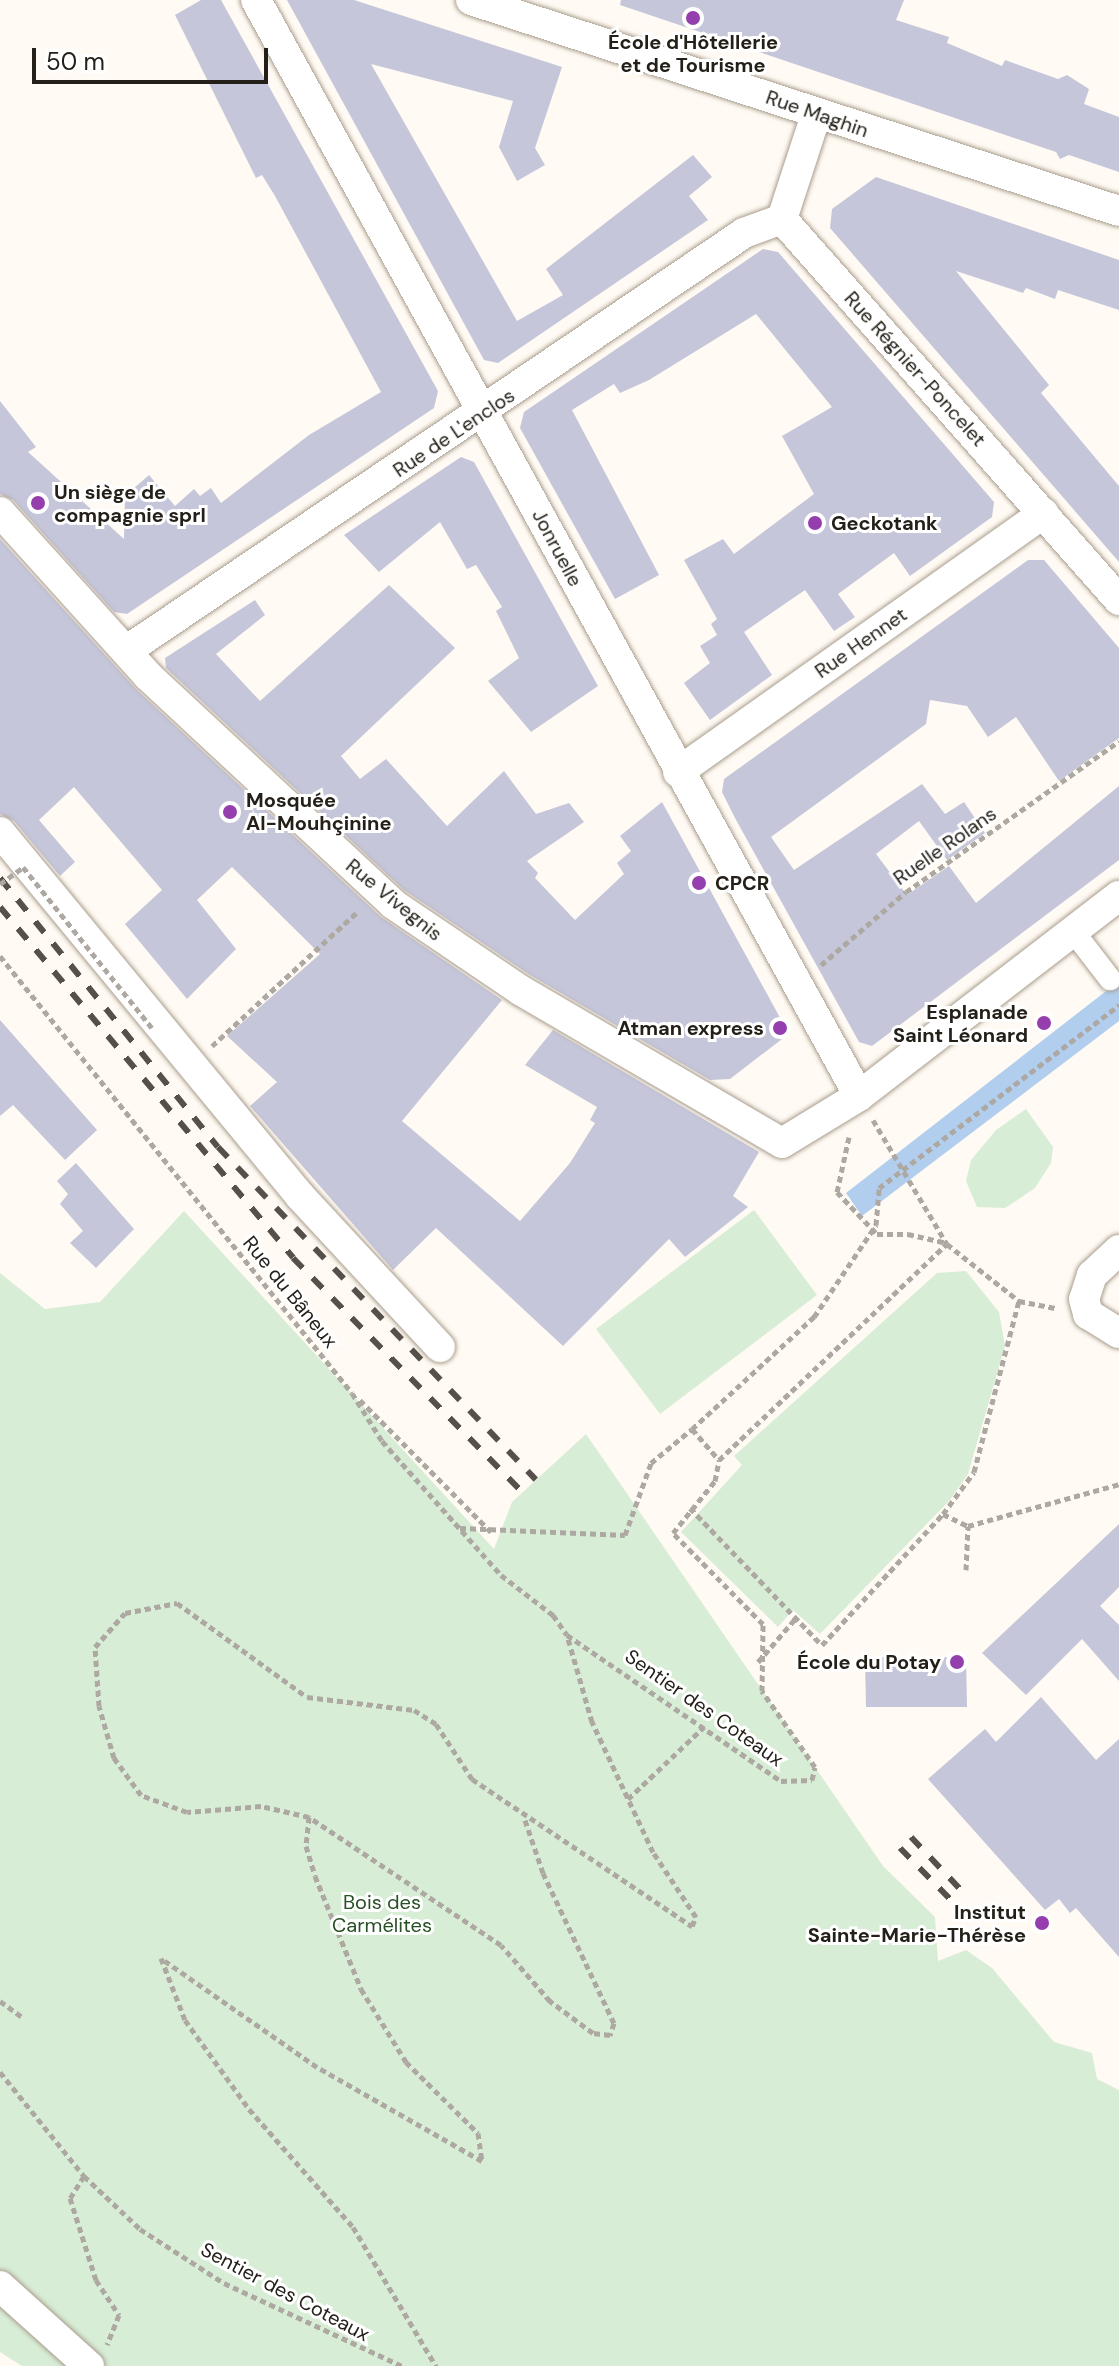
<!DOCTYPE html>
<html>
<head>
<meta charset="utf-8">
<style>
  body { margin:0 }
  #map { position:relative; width:1119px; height:2366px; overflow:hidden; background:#fffaf3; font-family:"DM Sans",sans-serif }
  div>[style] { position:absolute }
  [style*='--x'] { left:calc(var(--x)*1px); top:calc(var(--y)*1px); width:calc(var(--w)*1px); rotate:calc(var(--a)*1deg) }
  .green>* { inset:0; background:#d8edd6 }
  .water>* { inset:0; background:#b1ceef }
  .building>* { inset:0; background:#c5c6da }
  .path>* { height:5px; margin-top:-2.5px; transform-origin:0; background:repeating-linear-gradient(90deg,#ada9a2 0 6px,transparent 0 10px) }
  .roads { filter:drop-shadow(0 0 2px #a99d8d) drop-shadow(0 0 2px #a99d8d) }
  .pedestrian>* { height:22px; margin:-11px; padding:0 11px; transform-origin:11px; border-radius:11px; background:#fff }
  .minor>* { height:30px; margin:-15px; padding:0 15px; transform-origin:15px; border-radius:15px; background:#fff }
  .rail>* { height:6px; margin-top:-3px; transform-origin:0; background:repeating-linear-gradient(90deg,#55514a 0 14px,transparent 0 28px) }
  .path-bridge>* { height:5px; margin-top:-2.5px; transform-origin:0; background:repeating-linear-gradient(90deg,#ada9a2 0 6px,transparent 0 10px) }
  .dots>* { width:22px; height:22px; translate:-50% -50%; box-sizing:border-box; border:4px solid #fff; border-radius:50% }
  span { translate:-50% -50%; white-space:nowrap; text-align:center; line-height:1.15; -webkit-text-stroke:6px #fff; paint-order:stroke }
  .poi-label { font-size:20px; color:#242019; font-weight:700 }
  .left { translate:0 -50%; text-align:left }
  .right { translate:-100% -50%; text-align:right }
  .street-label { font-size:20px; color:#242019 }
  .park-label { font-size:20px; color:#275024 }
  .scale { position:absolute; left:32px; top:48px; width:236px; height:36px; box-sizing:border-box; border:4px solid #242019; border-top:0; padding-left:10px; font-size:24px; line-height:28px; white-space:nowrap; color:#242019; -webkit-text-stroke:6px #fff; paint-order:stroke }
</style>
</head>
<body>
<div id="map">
  <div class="green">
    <div style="clip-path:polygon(1026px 1109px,1053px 1147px,1051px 1163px,1035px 1188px,1016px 1201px,1005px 1208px,977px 1207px,966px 1181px,971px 1160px,996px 1130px)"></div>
    <div style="clip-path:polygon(754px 1210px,817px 1295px,660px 1414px,596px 1329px)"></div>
    <div style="clip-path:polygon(184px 1211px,494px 1549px,512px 1502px,586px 1434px,883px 1866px,935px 1917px,938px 1961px,966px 1950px,992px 1968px,1054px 2042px,1092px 2053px,1097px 2079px,1119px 2090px,1119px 2366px,22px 2366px,0 2352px,0 1273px,45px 1309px,100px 1302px)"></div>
    <div style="clip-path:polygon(966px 1271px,999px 1312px,1005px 1346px,968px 1474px,949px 1501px,820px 1634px,793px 1610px,778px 1627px,681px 1532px,742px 1465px,734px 1456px,937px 1273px)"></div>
  </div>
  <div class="water">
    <div style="clip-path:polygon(1119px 981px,1119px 1021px,862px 1216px,846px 1193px)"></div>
  </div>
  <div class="building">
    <div style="clip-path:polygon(201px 0,221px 0,438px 391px,434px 408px,127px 614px,114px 612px,13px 500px,0 494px,0 401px,36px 447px,28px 452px,124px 539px,125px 496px,149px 475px,175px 506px,194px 489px,200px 496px,211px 488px,221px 503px,309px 435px,381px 392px,275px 196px,262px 175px,256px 178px,175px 15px)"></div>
    <div style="clip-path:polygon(287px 0,354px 0,562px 67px,535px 148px,545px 165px,517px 181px,499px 147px,513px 101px,371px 64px,517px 321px,563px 295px,546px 269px,693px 155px,712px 177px,689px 196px,708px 220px,498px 363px,484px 360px)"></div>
    <div style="clip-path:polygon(621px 0,904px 0,896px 20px,949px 37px,947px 43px,1002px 66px,1005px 60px,1058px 79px,1067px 75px,1089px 89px,1084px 104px,1119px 117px,1119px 172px,1069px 155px,1060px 159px,1056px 152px,620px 5px)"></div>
    <div style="clip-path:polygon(876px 177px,1119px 260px,1119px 310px,1058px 290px,1055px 299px,1026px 288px,1023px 293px,956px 271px,1049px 385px,1041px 393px,1119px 486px,1119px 562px,830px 228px,832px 209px)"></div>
    <div style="clip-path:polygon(763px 249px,778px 252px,994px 502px,992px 517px,910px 576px,894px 553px,838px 594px,855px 617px,834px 631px,805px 590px,744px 632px,772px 675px,710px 720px,684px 683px,710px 663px,700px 646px,717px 635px,711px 624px,717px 619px,684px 560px,723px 539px,734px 554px,814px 494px,782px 436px,832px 407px,756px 314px,649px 380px,620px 393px,614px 384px,572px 410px,659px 575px,615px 599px,520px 428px,524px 412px)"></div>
    <div style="clip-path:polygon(461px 457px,474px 462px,598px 686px,531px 732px,488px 681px,519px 658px,496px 611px,502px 607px,476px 565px,467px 569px,440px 522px,379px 572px,344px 535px)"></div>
    <div style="clip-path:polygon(0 539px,136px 689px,381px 917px,502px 1000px,402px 1121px,520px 1221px,570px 1163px,595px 1123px,590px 1120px,597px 1107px,525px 1065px,553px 1030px,759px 1152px,733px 1196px,748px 1207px,685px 1257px,669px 1239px,563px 1346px,436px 1228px,393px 1270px,250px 1106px,277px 1082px,227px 1036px,320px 954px,232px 867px,197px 900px,236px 949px,187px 999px,125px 924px,162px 890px,74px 787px,39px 820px,75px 862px,60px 876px,14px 821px,0 814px)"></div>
    <div style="clip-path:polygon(1028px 560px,1044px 560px,1119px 648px,1119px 738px,1059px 781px,1016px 717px,988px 737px,967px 706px,930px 700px,926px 724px,771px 837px,794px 870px,922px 784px,945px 814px,964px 802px,985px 833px,947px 860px,919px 821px,876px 854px,907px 895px,949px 866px,976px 903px,1119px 786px,1119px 860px,872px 1046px,859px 1042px,735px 818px,722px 792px,724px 779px)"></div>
    <div style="clip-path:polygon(389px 585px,455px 648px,341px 756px,360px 779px,386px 759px,447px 826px,504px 771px,536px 814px,569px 803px,584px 822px,527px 861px,538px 873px,535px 878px,575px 920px,624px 874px,617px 863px,631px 851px,620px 836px,662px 802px,784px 1025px,782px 1039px,730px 1079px,710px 1080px,530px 975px,404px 890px,166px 668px,165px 658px,255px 600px,265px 615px,216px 654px,260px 701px)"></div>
    <div style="clip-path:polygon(0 1020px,97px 1130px,65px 1160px,13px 1105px,0 1116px)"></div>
    <div style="clip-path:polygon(76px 1163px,134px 1229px,96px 1268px,70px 1243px,83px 1231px,60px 1204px,68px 1194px,57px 1181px)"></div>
    <div style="clip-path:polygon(1119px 1524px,1119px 1587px,1100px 1606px,1119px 1625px,1119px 1681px,1082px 1639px,1026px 1695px,982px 1653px)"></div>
    <div style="clip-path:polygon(865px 1657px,966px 1657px,967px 1707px,866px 1707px)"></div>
    <div style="clip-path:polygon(1041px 1697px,1096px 1760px,1119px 1739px,1119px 1957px,1076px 1908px,1070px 1913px,1059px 1899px,1045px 1910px,928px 1779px,985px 1729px,996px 1742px)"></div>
  </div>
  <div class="path">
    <div style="--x:0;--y:956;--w:561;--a:51.15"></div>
    <div style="--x:352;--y:1393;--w:57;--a:58"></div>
    <div style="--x:382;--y:1441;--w:179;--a:48.4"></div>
    <div style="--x:501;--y:1575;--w:66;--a:37.6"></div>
    <div style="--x:553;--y:1615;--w:24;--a:55"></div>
    <div style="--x:567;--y:1635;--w:259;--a:34.3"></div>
    <div style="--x:781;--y:1781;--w:31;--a:-2"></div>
    <div style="--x:812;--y:1780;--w:13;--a:-77"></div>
    <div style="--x:815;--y:1767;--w:93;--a:-124.9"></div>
    <div style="--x:762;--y:1691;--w:67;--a:-89.1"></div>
    <div style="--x:763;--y:1624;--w:128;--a:-134.7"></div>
    <div style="--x:673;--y:1533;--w:67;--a:-51.1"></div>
    <div style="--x:715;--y:1481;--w:21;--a:-79"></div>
    <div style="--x:821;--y:965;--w:112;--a:-40.7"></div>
    <div style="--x:906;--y:892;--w:261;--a:-35.3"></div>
    <div style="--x:212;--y:1046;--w:197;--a:-42.7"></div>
    <div style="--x:873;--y:1120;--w:144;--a:59.2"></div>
    <div style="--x:947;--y:1244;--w:92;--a:38.4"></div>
    <div style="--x:1019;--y:1301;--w:38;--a:11"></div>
    <div style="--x:849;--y:1137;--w:56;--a:102.3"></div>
    <div style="--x:837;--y:1192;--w:58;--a:46.4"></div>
    <div style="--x:877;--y:1234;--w:31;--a:0"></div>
    <div style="--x:908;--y:1234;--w:39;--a:13"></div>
    <div style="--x:360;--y:1400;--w:186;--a:45.2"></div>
    <div style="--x:690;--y:1508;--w:190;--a:46.1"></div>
    <div style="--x:822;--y:1645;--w:178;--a:-47.3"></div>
    <div style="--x:943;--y:1514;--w:52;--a:-53.6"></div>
    <div style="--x:974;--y:1472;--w:177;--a:-75.3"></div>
    <div style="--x:943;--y:1514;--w:28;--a:26"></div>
    <div style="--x:460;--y:1528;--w:165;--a:2.4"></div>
    <div style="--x:625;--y:1535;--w:77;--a:-70.1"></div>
    <div style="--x:651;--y:1463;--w:53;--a:-39.7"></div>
    <div style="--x:692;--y:1429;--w:41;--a:48.9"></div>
    <div style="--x:719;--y:1460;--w:314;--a:-43.5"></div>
    <div style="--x:966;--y:1570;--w:44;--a:-87.4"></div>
    <div style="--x:968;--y:1526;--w:157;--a:-15.5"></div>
    <div style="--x:758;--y:1662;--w:57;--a:-49.3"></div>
    <div style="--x:628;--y:1799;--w:105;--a:-43.5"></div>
    <div style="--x:309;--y:1817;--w:29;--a:96"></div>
    <div style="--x:306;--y:1846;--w:31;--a:73"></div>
    <div style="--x:315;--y:1876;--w:122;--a:67.8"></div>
    <div style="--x:361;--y:1989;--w:86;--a:58.3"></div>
    <div style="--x:406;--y:2062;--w:101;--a:44.6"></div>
    <div style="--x:478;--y:2133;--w:28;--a:82"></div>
    <div style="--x:482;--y:2161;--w:190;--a:-150.3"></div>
    <div style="--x:317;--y:2067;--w:190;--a:-145.1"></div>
    <div style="--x:161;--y:1958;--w:66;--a:68.8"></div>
    <div style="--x:185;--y:2020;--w:110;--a:54.3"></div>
    <div style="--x:249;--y:2109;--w:157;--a:48.6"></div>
    <div style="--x:353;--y:2227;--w:162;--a:59.2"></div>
    <div style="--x:525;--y:1820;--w:56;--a:71.2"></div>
    <div style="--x:543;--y:1873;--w:166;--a:64.7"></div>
    <div style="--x:614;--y:2023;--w:13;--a:108"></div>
    <div style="--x:610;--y:2035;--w:17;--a:-173"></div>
    <div style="--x:593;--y:2033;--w:54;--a:-143.3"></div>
    <div style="--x:550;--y:2001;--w:74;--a:-131.2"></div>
    <div style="--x:501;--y:1945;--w:231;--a:-146.3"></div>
    <div style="--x:309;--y:1817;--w:49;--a:-167.1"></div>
    <div style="--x:261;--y:1806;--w:74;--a:175.4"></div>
    <div style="--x:187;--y:1812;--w:49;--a:-159.7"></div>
    <div style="--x:141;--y:1795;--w:46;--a:-126.1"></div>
    <div style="--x:114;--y:1758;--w:54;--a:-106.1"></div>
    <div style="--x:99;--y:1706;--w:59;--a:-93.9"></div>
    <div style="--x:95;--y:1647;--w:45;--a:-48.6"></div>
    <div style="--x:125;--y:1613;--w:53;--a:-10.9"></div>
    <div style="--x:177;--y:1603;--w:160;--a:35.9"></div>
    <div style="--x:307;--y:1697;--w:108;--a:6.9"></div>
    <div style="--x:414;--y:1710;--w:26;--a:32"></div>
    <div style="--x:436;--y:1724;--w:66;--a:56.8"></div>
    <div style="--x:472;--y:1779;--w:265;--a:33.8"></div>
    <div style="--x:692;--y:1926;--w:10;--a:-66"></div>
    <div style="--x:696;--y:1917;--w:78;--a:-123.5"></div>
    <div style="--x:653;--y:1852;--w:144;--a:-115.1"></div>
    <div style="--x:592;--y:1722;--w:91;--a:-106"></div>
    <div style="--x:0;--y:2001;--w:29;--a:36"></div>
    <div style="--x:0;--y:2072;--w:134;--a:51.1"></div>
    <div style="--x:84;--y:2176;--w:77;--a:43.4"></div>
    <div style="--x:140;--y:2229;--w:100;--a:32.7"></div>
    <div style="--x:224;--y:2283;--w:196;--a:25"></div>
    <div style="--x:84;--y:2176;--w:26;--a:122"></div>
    <div style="--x:70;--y:2198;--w:86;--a:72.4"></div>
    <div style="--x:96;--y:2280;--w:42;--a:56.7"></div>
    <div style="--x:119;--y:2315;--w:32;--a:112"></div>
  </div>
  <div class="roads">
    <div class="pedestrian">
      <div style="--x:1073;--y:931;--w:61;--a:52.4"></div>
    </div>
    <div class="minor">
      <div style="--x:256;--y:0;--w:1251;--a:61.18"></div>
      <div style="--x:471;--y:0;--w:681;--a:18.04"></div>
      <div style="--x:782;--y:219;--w:509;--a:48.51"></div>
      <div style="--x:782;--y:219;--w:109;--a:-71.9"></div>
      <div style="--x:0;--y:512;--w:221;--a:47.9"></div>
      <div style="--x:148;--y:676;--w:335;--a:42.9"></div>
      <div style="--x:393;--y:904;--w:153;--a:34.1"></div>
      <div style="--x:520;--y:990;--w:303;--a:30.3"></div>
      <div style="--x:782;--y:1143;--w:90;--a:-31.4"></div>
      <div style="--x:859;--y:1096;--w:328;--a:-37.6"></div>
      <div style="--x:126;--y:651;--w:746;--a:-34.07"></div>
      <div style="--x:744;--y:233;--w:40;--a:-20.2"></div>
      <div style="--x:678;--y:772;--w:448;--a:-35.3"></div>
      <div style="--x:0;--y:832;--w:472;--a:50.5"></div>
      <div style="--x:300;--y:1196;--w:206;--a:47.2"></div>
      <div style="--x:1119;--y:1250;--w:37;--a:137"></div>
      <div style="--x:1092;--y:1275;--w:25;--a:108"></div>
      <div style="--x:1084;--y:1299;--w:16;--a:75"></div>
      <div style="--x:1088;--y:1314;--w:36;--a:32"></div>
      <div style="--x:0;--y:2286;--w:120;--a:42"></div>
    </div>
  </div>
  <div class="rail">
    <div style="--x:0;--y:878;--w:346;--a:51"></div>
    <div style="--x:218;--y:1147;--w:460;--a:46.3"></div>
    <div style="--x:0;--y:907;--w:457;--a:50.1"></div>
    <div style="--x:293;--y:1258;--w:327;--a:45.6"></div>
    <div style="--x:911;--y:1837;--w:73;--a:46.7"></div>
    <div style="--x:900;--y:1848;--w:73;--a:45.6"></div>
  </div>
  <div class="path-bridge">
    <div style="--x:0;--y:884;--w:29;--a:-36"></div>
    <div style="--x:23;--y:867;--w:206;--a:51.3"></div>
    <div style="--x:692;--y:1429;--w:166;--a:-42.6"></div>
    <div style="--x:814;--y:1317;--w:111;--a:-56"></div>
    <div style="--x:876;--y:1225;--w:37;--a:-85"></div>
    <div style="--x:879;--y:1188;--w:302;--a:-37.3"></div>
  </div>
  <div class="dots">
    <div style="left:693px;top:18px;background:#943fad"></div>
    <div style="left:38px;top:503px;background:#943fad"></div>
    <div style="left:815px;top:523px;background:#943fad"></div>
    <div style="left:230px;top:812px;background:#943fad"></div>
    <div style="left:699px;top:883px;background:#943fad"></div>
    <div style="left:1044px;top:1023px;background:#943fad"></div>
    <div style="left:780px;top:1028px;background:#943fad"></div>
    <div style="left:957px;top:1662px;background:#943fad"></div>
    <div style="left:1042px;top:1923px;background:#943fad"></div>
  </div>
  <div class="poi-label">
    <span style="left:693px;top:54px">École d'Hôtellerie<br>et de Tourisme</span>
    <span class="left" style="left:54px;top:504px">Un siège de<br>compagnie sprl</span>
    <span class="left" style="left:831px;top:523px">Geckotank</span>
    <span class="left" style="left:246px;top:812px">Mosquée<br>Al-Mouhçinine</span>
    <span class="left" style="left:715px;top:883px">CPCR</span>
    <span class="right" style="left:1028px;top:1024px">Esplanade<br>Saint Léonard</span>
    <span class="right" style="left:764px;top:1028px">Atman express</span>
    <span class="right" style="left:941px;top:1662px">École du Potay</span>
    <span class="right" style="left:1026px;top:1924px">Institut<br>Sainte-Marie-Thérèse</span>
  </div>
  <div class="street-label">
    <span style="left:817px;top:114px;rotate:19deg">Rue Maghin</span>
    <span style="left:915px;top:369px;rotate:48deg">Rue Régnier-Poncelet</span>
    <span style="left:454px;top:433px;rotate:-34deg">Rue de L'enclos</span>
    <span style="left:557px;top:548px;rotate:62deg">Jonruelle</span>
    <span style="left:861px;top:643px;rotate:-35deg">Rue Hennet</span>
    <span style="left:945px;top:846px;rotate:-35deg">Ruelle Rolans</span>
    <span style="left:394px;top:900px;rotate:39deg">Rue Vivegnis</span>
    <span style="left:290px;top:1292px;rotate:51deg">Rue du Bâneux</span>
    <span style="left:704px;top:1708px;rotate:35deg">Sentier des Coteaux</span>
    <span style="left:285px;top:2292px;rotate:28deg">Sentier des Coteaux</span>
  </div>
  <div class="park-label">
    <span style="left:382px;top:1914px">Bois des<br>Carmélites</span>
  </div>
  <div class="scale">50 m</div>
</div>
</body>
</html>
